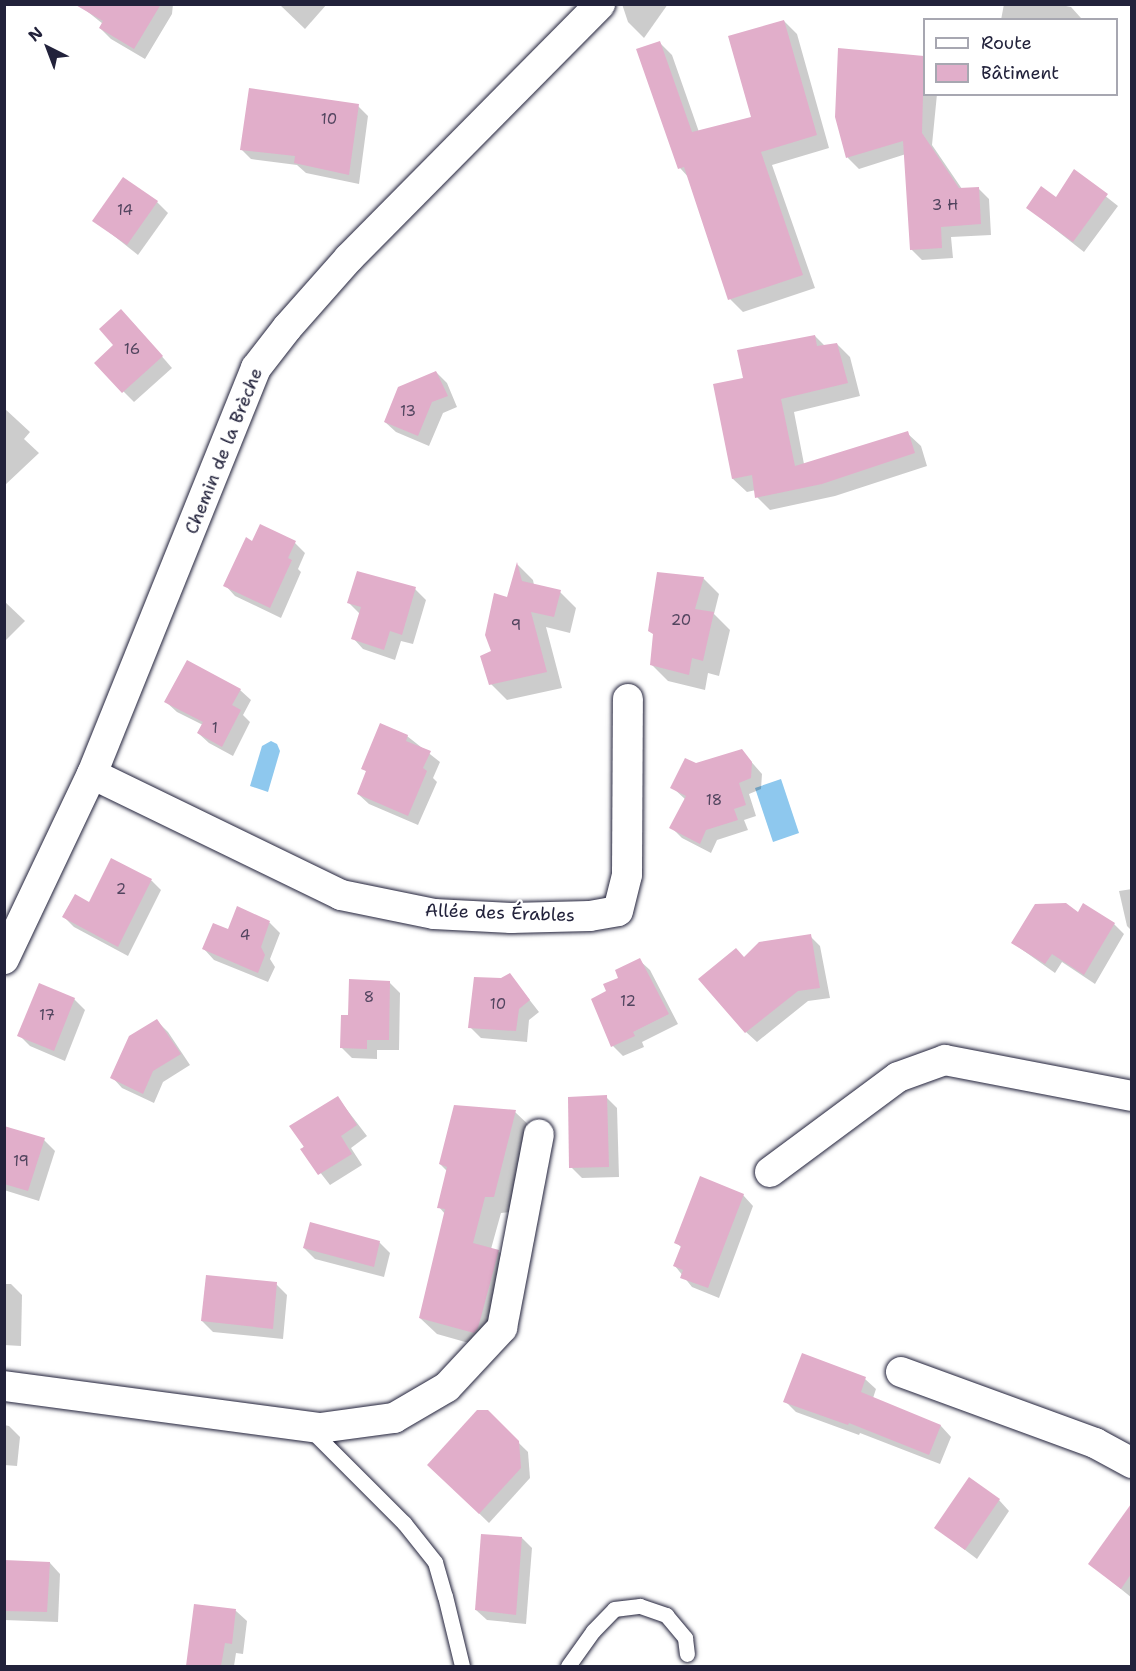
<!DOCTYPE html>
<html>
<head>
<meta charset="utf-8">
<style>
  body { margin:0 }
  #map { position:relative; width:1136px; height:1671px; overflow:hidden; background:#fff; font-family:"Shantell Sans",sans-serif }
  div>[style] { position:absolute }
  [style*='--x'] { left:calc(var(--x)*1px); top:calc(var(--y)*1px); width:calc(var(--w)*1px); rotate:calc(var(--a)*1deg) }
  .water>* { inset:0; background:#8ec8ee }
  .shadow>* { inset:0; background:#0003 }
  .building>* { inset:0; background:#e1aeca }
  .roads { filter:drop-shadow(0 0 2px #22223b) drop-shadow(0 0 2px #22223b) }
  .lane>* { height:15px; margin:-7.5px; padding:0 7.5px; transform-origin:7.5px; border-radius:7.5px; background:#fff }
  .street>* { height:30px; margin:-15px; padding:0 15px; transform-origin:15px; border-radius:15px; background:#fff }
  span { translate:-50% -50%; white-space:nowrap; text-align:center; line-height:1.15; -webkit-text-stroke:4.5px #fff; paint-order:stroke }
  .number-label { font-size:15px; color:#52455f }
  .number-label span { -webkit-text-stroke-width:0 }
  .street-label { font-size:18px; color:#22223b }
  .frame { position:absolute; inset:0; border:6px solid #22223b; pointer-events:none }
  .legend { position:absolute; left:923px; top:18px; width:195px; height:78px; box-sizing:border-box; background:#fff; border:2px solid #a7a7b1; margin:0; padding:8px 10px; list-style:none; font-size:18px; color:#22223b }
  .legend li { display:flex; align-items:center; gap:12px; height:30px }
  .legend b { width:30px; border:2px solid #a7a7b1 }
  .north { position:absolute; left:18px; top:18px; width:60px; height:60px; -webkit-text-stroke:4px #fff; paint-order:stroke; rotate:318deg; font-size:16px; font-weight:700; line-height:24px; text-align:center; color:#22223b }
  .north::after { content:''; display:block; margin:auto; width:21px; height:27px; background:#22223b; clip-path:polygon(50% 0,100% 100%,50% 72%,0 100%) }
</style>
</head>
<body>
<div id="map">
  <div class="water">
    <div style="clip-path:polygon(271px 741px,277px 744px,280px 751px,268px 792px,250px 786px,262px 746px)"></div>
    <div style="clip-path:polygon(781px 779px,799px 833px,773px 842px,755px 788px)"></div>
  </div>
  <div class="shadow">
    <div style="clip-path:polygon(85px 4px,173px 4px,172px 14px,145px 59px,111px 39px,100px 28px,103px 24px,83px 8px)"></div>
    <div style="clip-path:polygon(279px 4px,327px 4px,305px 29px)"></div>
    <div style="clip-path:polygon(622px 4px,668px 4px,644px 38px,628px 22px)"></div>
    <div style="clip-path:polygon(1004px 4px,1056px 4px,1071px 7px,1081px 18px,1001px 20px)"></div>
    <div style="clip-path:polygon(784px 21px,797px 34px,829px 148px,772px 165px,815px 288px,743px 312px,730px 299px,690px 179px,680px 168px,659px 42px,672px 55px,699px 132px,753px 119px)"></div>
    <div style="clip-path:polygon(840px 50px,924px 58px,924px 94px,937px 94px,932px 145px,962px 189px,978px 188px,989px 199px,991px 235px,951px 237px,953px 258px,922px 260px,911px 249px,906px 154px,859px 169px,848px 158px,837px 117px)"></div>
    <div style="clip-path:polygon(358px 106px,368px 116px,359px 184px,306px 173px,297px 165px,251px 159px,241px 149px)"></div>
    <div style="clip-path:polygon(1075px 172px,1118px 206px,1084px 252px,1028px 208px,1056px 199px)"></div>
    <div style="clip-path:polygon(157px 202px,168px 213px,138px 255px,94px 220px)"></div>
    <div style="clip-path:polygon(132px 322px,172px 368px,134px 402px,123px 391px,115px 345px)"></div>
    <div style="clip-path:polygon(815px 336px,825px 346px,837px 344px,850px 357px,860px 396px,794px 412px,804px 464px,907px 433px,921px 446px,927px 466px,835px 496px,770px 510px,757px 497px,756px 490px,747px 492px,733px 479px,745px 380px)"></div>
    <div style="clip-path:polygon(436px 372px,447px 383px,457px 407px,443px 413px,429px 446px,396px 432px,385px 422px)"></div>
    <div style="clip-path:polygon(4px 408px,30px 432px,24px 439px,39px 453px,4px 486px)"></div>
    <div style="clip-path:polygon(295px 543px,305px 553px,298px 569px,301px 572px,281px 618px,235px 596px,225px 585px,253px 544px)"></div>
    <div style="clip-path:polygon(518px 565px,533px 580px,534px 585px,560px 592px,576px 608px,570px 633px,546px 627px,562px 688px,507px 700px,491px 684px,493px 652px)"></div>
    <div style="clip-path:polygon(703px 578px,719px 594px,714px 614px,730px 630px,719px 676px,708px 673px,705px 690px,668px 681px,651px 664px)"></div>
    <div style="clip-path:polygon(415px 589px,426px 600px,413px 644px,401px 641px,395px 660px,363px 649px,353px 638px,360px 614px,349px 603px)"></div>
    <div style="clip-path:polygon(4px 601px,25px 621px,4px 642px)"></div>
    <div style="clip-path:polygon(240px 690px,251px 700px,243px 715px,250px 722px,233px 756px,209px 743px,198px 733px,203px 725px,177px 712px,166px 702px)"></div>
    <div style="clip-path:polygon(407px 736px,440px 762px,433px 778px,437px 782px,418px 825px,369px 804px,358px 794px,367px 772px,363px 768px)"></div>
    <div style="clip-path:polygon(741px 750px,762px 774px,761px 789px,749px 794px,756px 816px,744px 820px,748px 830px,717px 840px,711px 853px,682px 838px,671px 827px,686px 800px,672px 787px,696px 765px)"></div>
    <div style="clip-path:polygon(112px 860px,152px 881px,161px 890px,128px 956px,74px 927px,64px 917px,89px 904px)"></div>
    <div style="clip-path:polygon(1132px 889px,1132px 931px,1127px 926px,1119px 891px)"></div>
    <div style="clip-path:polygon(238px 908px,270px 923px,280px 933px,270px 959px,275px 967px,268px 982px,214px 960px,204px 949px,229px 931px)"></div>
    <div style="clip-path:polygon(1078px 914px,1114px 924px,1124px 934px,1095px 984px,1062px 962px,1055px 973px,1013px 943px)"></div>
    <div style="clip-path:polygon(810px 936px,820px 946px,830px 998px,808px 1001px,757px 1042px,746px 1032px,744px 958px)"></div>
    <div style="clip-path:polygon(639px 960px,650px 970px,678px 1024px,642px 1042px,644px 1047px,623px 1056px,613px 1046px,593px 999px,608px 992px)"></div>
    <div style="clip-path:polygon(510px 975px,539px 1012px,529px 1020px,527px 1042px,481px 1038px,470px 1027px,502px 980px)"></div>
    <div style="clip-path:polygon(389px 982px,400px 993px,399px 1050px,377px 1050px,377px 1059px,352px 1058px,341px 1047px,350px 1016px)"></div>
    <div style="clip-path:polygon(74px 999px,85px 1010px,65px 1061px,30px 1046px,19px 1035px)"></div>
    <div style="clip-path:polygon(157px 1021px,168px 1032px,190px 1065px,163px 1082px,154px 1103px,122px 1088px,112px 1077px)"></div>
    <div style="clip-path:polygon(606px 1097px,617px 1108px,619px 1177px,582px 1178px,571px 1167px)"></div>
    <div style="clip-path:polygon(338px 1098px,367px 1136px,351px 1148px,362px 1165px,330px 1185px,302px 1149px)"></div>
    <div style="clip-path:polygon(515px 1112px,532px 1128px,510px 1212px,501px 1213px,491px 1249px,498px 1251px,514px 1267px,490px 1349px,437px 1334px,420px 1318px,445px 1214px,439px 1207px,447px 1171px,440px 1164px)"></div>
    <div style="clip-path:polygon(4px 1140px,44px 1140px,55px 1151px,39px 1201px,4px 1190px)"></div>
    <div style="clip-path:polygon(743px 1195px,753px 1206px,719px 1298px,692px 1287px,675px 1266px,682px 1248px,676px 1242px)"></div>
    <div style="clip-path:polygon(379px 1242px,390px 1253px,384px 1277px,315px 1259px,304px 1248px)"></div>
    <div style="clip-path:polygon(4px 1284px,11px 1284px,22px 1295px,21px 1346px,4px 1345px)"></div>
    <div style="clip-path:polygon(276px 1284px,287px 1295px,283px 1339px,213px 1332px,202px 1321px)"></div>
    <div style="clip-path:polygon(865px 1379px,876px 1389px,873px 1398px,941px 1426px,951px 1437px,940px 1464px,860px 1433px,859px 1435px,796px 1412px,785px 1401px)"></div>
    <div style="clip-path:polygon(487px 1412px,528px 1452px,530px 1478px,489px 1523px,429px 1465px)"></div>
    <div style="clip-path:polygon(4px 1425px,9px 1426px,20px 1437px,17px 1466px,4px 1465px)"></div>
    <div style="clip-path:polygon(999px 1500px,1009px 1511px,977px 1559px,936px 1528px)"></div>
    <div style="clip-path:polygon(1132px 1507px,1132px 1598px,1090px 1564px)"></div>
    <div style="clip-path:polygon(522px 1538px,532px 1548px,526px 1624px,487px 1620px,476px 1610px)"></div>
    <div style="clip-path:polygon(4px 1562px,50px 1563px,60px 1574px,58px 1622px,4px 1620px)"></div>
    <div style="clip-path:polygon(196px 1605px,236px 1611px,247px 1621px,243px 1654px,236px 1653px,234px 1666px,188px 1666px)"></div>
  </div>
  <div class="building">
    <div style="clip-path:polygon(74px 4px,161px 4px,134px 49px,99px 28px,103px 21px)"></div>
    <div style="clip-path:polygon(784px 20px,817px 135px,761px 152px,803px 275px,728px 300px,684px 167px,678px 169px,636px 49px,660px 41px,692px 132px,751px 117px,728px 36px)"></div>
    <div style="clip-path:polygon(838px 48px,924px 56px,922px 133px,959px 188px,979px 187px,981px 224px,941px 227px,942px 248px,910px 250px,903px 141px,846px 158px,835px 117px)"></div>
    <div style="clip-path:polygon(249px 88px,359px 104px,349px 175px,294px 163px,295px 156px,240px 150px)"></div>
    <div style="clip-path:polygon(1074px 169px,1108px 194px,1073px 242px,1026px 208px,1041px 186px,1056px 197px)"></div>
    <div style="clip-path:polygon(123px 177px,158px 201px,127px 245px,92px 221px)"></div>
    <div style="clip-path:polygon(121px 309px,163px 356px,122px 393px,94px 363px,113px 345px,99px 329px)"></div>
    <div style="clip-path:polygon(815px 335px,817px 346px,837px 343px,848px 383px,781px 399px,795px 466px,908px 431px,915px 453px,822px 484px,755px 498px,752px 475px,732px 479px,713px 384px,743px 378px,737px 350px)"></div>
    <div style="clip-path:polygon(436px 371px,448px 396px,432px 402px,418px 436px,384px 422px,398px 387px)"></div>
    <div style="clip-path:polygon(260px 524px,296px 541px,288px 558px,292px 560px,270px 608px,223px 586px,246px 537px,252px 541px)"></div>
    <div style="clip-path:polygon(517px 562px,522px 581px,561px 590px,554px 617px,531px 612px,547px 672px,489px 685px,480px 656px,491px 651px,485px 635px,494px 593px,507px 597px)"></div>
    <div style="clip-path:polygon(357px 571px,416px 587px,402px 635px,390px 631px,384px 650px,351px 639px,361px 607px,347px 603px)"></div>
    <div style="clip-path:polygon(657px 572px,704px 577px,695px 609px,714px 612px,703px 661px,692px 658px,689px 675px,650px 665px,653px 634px,648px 631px)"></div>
    <div style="clip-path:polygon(187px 660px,241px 689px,232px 705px,241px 710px,222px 747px,197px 733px,203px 722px,164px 702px)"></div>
    <div style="clip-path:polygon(380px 723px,408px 735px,406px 741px,431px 751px,423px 768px,427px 771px,408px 816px,357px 794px,366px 771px,361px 769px)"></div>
    <div style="clip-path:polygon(742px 749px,752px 762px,751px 778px,739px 783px,746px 805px,734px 809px,738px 820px,706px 830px,700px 844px,669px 828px,686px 796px,670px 788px,685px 758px,696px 763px)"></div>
    <div style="clip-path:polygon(111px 858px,152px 879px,118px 947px,62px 917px,75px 894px,89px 902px)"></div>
    <div style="clip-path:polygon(1066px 903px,1078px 912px,1083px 903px,1115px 923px,1084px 975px,1052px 954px,1045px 964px,1011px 943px,1035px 904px)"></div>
    <div style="clip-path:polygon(237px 906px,270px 921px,261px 947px,265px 955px,258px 973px,202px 949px,213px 923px,228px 929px)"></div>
    <div style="clip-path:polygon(811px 934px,820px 988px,798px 991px,745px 1033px,698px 979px,736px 948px,744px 957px,759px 942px)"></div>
    <div style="clip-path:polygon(640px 958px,669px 1014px,633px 1032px,635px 1036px,611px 1047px,591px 999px,606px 991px,603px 984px,618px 978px,615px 970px)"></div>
    <div style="clip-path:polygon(510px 973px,530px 1000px,519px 1009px,516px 1031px,468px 1028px,474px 977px,501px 978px)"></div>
    <div style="clip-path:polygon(349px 979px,390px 981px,389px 1040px,367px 1040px,367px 1049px,340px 1048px,341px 1015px,348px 1015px)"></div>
    <div style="clip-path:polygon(39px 983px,75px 998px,54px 1051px,17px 1036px)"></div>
    <div style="clip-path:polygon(157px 1019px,181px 1054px,153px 1071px,143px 1094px,110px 1078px,129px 1036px)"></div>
    <div style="clip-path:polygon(607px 1095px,609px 1167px,569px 1168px,568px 1097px)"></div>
    <div style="clip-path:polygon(338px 1096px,357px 1125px,341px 1136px,352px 1154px,318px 1175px,300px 1149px,304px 1147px,289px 1126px)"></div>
    <div style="clip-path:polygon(454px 1105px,516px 1110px,494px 1197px,485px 1197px,473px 1243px,499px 1250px,478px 1328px,474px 1333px,419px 1318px,445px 1209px,437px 1208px,447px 1167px,439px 1164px)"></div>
    <div style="clip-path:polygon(4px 1126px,45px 1138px,28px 1191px,4px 1184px)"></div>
    <div style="clip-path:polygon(700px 1176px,744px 1194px,708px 1288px,680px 1278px,683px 1270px,673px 1266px,681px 1246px,674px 1243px)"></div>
    <div style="clip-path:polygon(310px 1222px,380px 1241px,374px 1267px,303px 1248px)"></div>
    <div style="clip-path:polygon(206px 1275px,277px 1282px,273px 1329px,201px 1321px)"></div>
    <div style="clip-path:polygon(802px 1353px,866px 1377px,861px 1392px,941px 1425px,929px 1455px,849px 1423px,848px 1425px,783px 1402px)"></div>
    <div style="clip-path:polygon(477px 1410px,488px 1410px,519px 1441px,521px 1468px,479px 1514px,427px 1465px)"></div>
    <div style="clip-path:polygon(969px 1477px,1000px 1499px,965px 1550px,934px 1528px)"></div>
    <div style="clip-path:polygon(1131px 1504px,1131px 1574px,1121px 1589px,1088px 1564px)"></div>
    <div style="clip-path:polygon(481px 1534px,522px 1537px,516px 1615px,475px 1610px)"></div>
    <div style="clip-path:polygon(4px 1560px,50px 1562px,47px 1612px,4px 1611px)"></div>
    <div style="clip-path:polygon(194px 1604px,236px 1609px,232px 1644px,225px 1643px,221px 1666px,186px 1666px)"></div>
  </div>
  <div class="roads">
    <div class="lane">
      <div style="--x:311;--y:1430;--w:132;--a:45"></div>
      <div style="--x:404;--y:1523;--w:50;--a:51.5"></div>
      <div style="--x:435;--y:1562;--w:35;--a:74"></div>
      <div style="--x:445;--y:1596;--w:72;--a:76.3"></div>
      <div style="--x:568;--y:1666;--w:43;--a:-54.5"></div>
      <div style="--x:593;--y:1631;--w:30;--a:-46"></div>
      <div style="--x:614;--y:1609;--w:26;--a:-7"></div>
      <div style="--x:640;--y:1606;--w:28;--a:19"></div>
      <div style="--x:666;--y:1615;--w:30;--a:50"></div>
      <div style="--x:685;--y:1638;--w:16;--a:83"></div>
    </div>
    <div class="street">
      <div style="--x:92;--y:774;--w:277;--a:25.9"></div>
      <div style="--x:341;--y:895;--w:95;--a:11.5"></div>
      <div style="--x:434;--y:914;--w:77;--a:3"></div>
      <div style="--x:511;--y:918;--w:79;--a:-1.5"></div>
      <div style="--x:590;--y:916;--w:28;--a:-10"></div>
      <div style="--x:618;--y:911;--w:37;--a:-76"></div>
      <div style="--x:627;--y:875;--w:176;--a:-89.7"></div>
      <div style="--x:4;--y:959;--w:205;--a:-64.6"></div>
      <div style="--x:92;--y:774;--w:438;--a:-68"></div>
      <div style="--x:256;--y:368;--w:51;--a:-52.2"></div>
      <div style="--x:287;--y:328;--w:94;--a:-48.5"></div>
      <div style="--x:349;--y:258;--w:357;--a:-45.3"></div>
      <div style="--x:770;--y:1172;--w:159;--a:-36.6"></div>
      <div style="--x:898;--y:1077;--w:50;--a:-19.9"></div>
      <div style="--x:945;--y:1060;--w:190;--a:10.9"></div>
      <div style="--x:901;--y:1372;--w:207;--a:20.1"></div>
      <div style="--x:1095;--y:1443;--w:42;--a:28.4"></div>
      <div style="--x:4;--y:1386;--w:319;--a:7.6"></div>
      <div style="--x:320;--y:1428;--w:75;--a:-7.7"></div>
      <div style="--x:394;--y:1418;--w:61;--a:-30.3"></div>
      <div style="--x:447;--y:1387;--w:81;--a:-47"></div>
      <div style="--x:502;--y:1328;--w:197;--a:-79.2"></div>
    </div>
  </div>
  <div class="number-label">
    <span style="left:329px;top:120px">10</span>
    <span style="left:945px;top:206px">3 H</span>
    <span style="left:125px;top:211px">14</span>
    <span style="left:132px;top:350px">16</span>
    <span style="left:408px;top:412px">13</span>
    <span style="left:681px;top:621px">20</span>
    <span style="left:516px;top:626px">9</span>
    <span style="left:215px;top:729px">1</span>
    <span style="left:714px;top:801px">18</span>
    <span style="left:121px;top:890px">2</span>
    <span style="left:245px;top:936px">4</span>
    <span style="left:369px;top:998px">8</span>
    <span style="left:628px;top:1002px">12</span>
    <span style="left:498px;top:1005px">10</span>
    <span style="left:47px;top:1016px">17</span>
    <span style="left:21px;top:1162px">19</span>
  </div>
  <div class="street-label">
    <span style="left:224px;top:451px;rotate:-68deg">Chemin de la Brèche</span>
    <span style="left:500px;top:913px;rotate:2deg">Allée des Érables</span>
  </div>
  <div class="frame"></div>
  <ul class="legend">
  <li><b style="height:8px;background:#fff"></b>Route</li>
  <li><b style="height:16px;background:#e1aeca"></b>Bâtiment</li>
  </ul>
  <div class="north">N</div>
</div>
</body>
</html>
